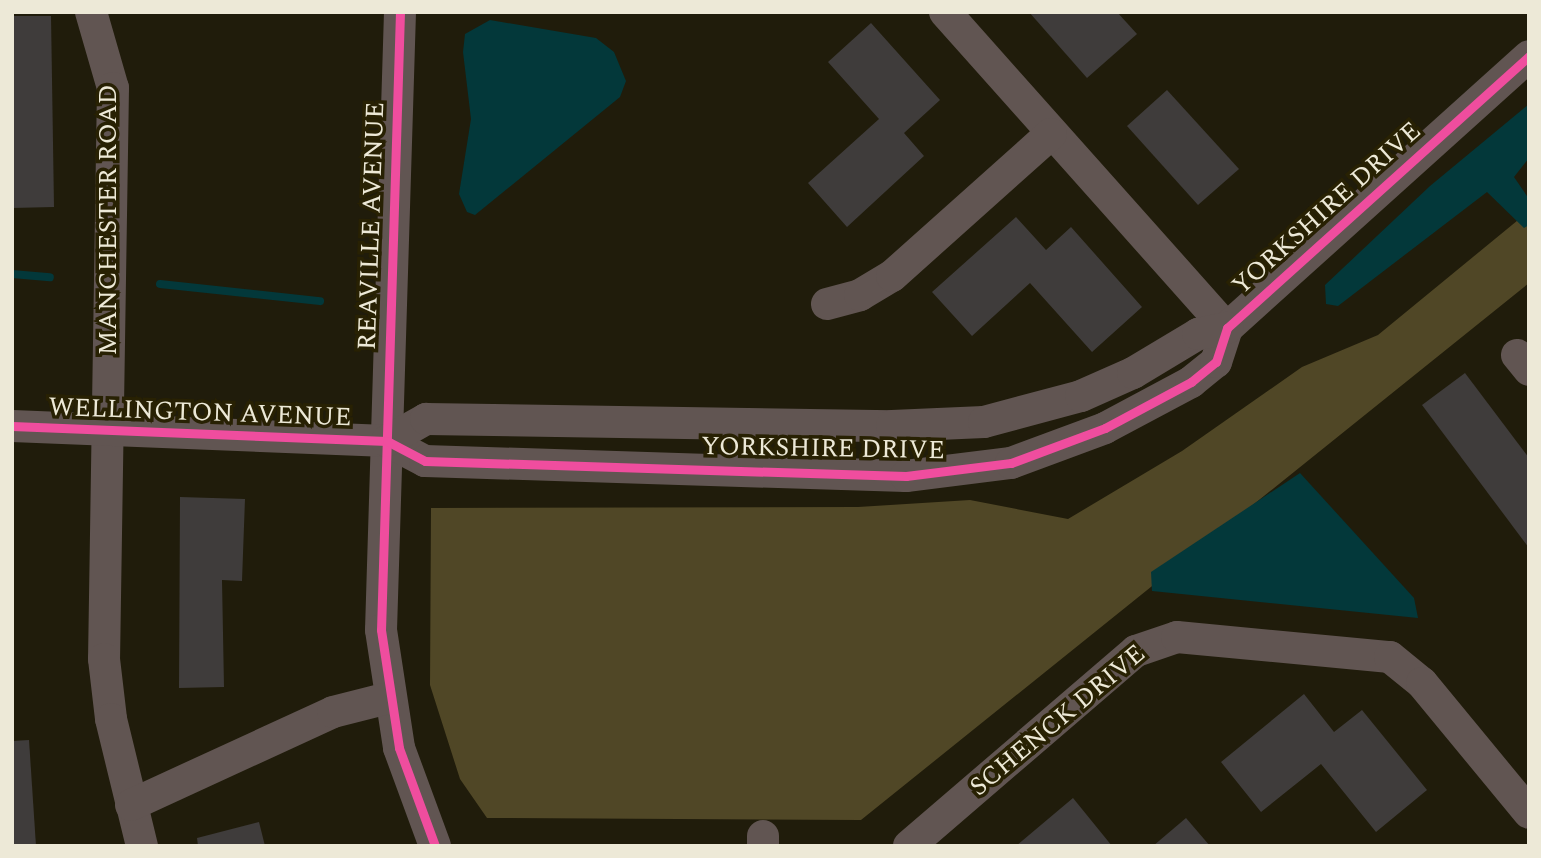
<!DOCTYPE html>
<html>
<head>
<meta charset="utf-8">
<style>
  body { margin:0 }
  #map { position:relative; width:1541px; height:858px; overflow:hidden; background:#201c0b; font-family:Spectral,serif }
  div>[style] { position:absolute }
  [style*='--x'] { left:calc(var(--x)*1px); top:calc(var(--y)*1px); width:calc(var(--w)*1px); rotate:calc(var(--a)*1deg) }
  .forest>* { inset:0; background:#504726 }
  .water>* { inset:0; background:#03383a }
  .stream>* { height:8px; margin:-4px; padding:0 4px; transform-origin:4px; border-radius:4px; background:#03383a }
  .building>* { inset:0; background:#3f3c3b }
  .minor>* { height:32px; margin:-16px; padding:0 16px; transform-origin:16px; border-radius:16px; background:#615552 }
  .cycleway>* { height:9px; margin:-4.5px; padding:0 4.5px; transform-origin:4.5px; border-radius:4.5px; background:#ef4d9e }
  span { translate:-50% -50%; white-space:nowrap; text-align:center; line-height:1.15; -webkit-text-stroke:7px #282103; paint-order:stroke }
  .street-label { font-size:26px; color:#ede9d7 }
  .frame { position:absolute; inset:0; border:14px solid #ede9d7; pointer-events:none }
</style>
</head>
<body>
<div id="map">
  <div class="forest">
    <div style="clip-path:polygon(1529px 211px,1529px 283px,861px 820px,487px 818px,460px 779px,430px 685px,431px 508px,858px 507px,970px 500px,1068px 519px,1182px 451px,1302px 367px,1378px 335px)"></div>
  </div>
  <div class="water">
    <div style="clip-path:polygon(490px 20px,596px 38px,614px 52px,626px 81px,620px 97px,475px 215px,467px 212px,459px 194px,471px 119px,463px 52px,465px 34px)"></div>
    <div style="clip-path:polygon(1529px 104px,1529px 158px,1514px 177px,1529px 199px,1529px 225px,1524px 228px,1487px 192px,1338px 306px,1326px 304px,1325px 285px,1430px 186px)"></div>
    <div style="clip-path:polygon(1300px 473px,1414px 598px,1418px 618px,1152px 591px,1151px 572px)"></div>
  </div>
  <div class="stream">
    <div style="--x:12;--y:274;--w:38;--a:5"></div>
    <div style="--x:160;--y:284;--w:161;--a:6.1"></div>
  </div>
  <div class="building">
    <div style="clip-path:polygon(1029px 12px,1117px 12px,1137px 34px,1087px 78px)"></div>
    <div style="clip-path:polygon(12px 16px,51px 16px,54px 207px,12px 208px)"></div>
    <div style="clip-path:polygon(871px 23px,940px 100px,904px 133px,924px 156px,847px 227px,808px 183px,879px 119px,828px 62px)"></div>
    <div style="clip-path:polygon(1167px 90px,1239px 169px,1198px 205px,1127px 126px)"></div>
    <div style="clip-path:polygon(1016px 217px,1046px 250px,1071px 227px,1142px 307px,1092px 352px,1030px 283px,972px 336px,932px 292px)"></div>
    <div style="clip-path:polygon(1465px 373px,1529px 458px,1529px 548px,1422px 405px)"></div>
    <div style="clip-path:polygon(180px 497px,245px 499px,242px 581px,222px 580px,224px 687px,179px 688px)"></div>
    <div style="clip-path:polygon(1304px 694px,1334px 732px,1362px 710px,1427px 790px,1376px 832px,1321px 764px,1261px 812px,1221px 762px)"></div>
    <div style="clip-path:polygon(29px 740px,36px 846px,12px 846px,12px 741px)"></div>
    <div style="clip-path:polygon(1073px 798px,1112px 846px,1016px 846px)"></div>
    <div style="clip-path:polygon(1186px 818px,1210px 846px,1153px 846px)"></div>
    <div style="clip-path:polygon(259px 822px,265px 846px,198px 846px,197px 838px)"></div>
  </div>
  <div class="minor">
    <div style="--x:91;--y:12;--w:79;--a:73.9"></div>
    <div style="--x:113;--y:88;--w:571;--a:90.9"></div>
    <div style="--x:104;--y:659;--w:60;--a:83.3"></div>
    <div style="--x:111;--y:719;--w:131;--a:76.3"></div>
    <div style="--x:400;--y:12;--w:618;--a:91.76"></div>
    <div style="--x:381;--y:630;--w:119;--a:81.3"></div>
    <div style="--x:399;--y:748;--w:104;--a:69.8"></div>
    <div style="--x:945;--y:12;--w:424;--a:48.3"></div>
    <div style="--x:827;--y:304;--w:34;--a:-15"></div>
    <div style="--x:860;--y:295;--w:37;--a:-31"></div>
    <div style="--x:892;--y:276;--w:213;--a:-41.8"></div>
    <div style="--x:1517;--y:355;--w:19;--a:51"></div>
    <div style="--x:12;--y:426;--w:375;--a:2.3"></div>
    <div style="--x:387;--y:441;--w:43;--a:27.8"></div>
    <div style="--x:425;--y:461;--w:481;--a:1.8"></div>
    <div style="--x:906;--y:476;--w:106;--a:-7.1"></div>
    <div style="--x:1011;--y:463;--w:100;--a:-20.4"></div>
    <div style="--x:1105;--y:428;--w:98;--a:-28.1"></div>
    <div style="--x:1191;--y:382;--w:32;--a:-39"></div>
    <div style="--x:1216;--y:362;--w:36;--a:-72"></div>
    <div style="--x:1227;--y:328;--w:406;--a:-42"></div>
    <div style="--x:387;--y:441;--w:45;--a:-29.4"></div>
    <div style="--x:426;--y:419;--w:466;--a:0.9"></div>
    <div style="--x:892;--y:426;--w:92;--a:-2.5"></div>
    <div style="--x:984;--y:422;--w:100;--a:-15"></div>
    <div style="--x:1081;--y:396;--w:57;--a:-23.9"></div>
    <div style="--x:1133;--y:373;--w:76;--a:-31"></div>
    <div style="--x:1198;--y:334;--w:30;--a:-12"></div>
    <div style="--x:131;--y:805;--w:222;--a:-24.7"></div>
    <div style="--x:333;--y:712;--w:57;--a:-14.3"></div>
    <div style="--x:763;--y:846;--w:10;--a:-90"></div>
    <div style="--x:909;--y:846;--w:299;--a:-40.7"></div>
    <div style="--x:1136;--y:651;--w:43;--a:-18.9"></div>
    <div style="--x:1177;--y:637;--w:214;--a:5.4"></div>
    <div style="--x:1390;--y:657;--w:41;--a:39.1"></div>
    <div style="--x:1422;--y:683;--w:168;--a:50.5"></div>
  </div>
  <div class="cycleway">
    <div style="--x:400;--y:12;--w:618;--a:91.76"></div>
    <div style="--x:381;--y:630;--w:119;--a:81.3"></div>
    <div style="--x:399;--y:748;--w:104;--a:69.8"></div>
    <div style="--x:12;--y:426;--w:375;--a:2.3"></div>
    <div style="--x:387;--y:441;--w:43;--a:27.8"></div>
    <div style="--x:425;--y:461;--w:481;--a:1.8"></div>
    <div style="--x:906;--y:476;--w:106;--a:-7.1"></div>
    <div style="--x:1011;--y:463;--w:100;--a:-20.4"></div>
    <div style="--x:1105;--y:428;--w:98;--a:-28.1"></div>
    <div style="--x:1191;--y:382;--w:32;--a:-39"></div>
    <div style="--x:1216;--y:362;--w:36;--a:-72"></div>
    <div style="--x:1227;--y:328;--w:406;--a:-42"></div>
  </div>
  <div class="street-label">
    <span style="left:1327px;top:209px;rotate:-42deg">YORKSHIRE DRIVE</span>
    <span style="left:109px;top:220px;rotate:-90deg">MANCHESTER ROAD</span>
    <span style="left:372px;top:226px;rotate:-88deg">REAVILLE AVENUE</span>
    <span style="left:200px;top:413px;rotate:2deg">WELLINGTON AVENUE</span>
    <span style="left:823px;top:449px;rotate:1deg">YORKSHIRE DRIVE</span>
    <span style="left:1058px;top:721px;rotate:-40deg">SCHENCK DRIVE</span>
  </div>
  <div class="frame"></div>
</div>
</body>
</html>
